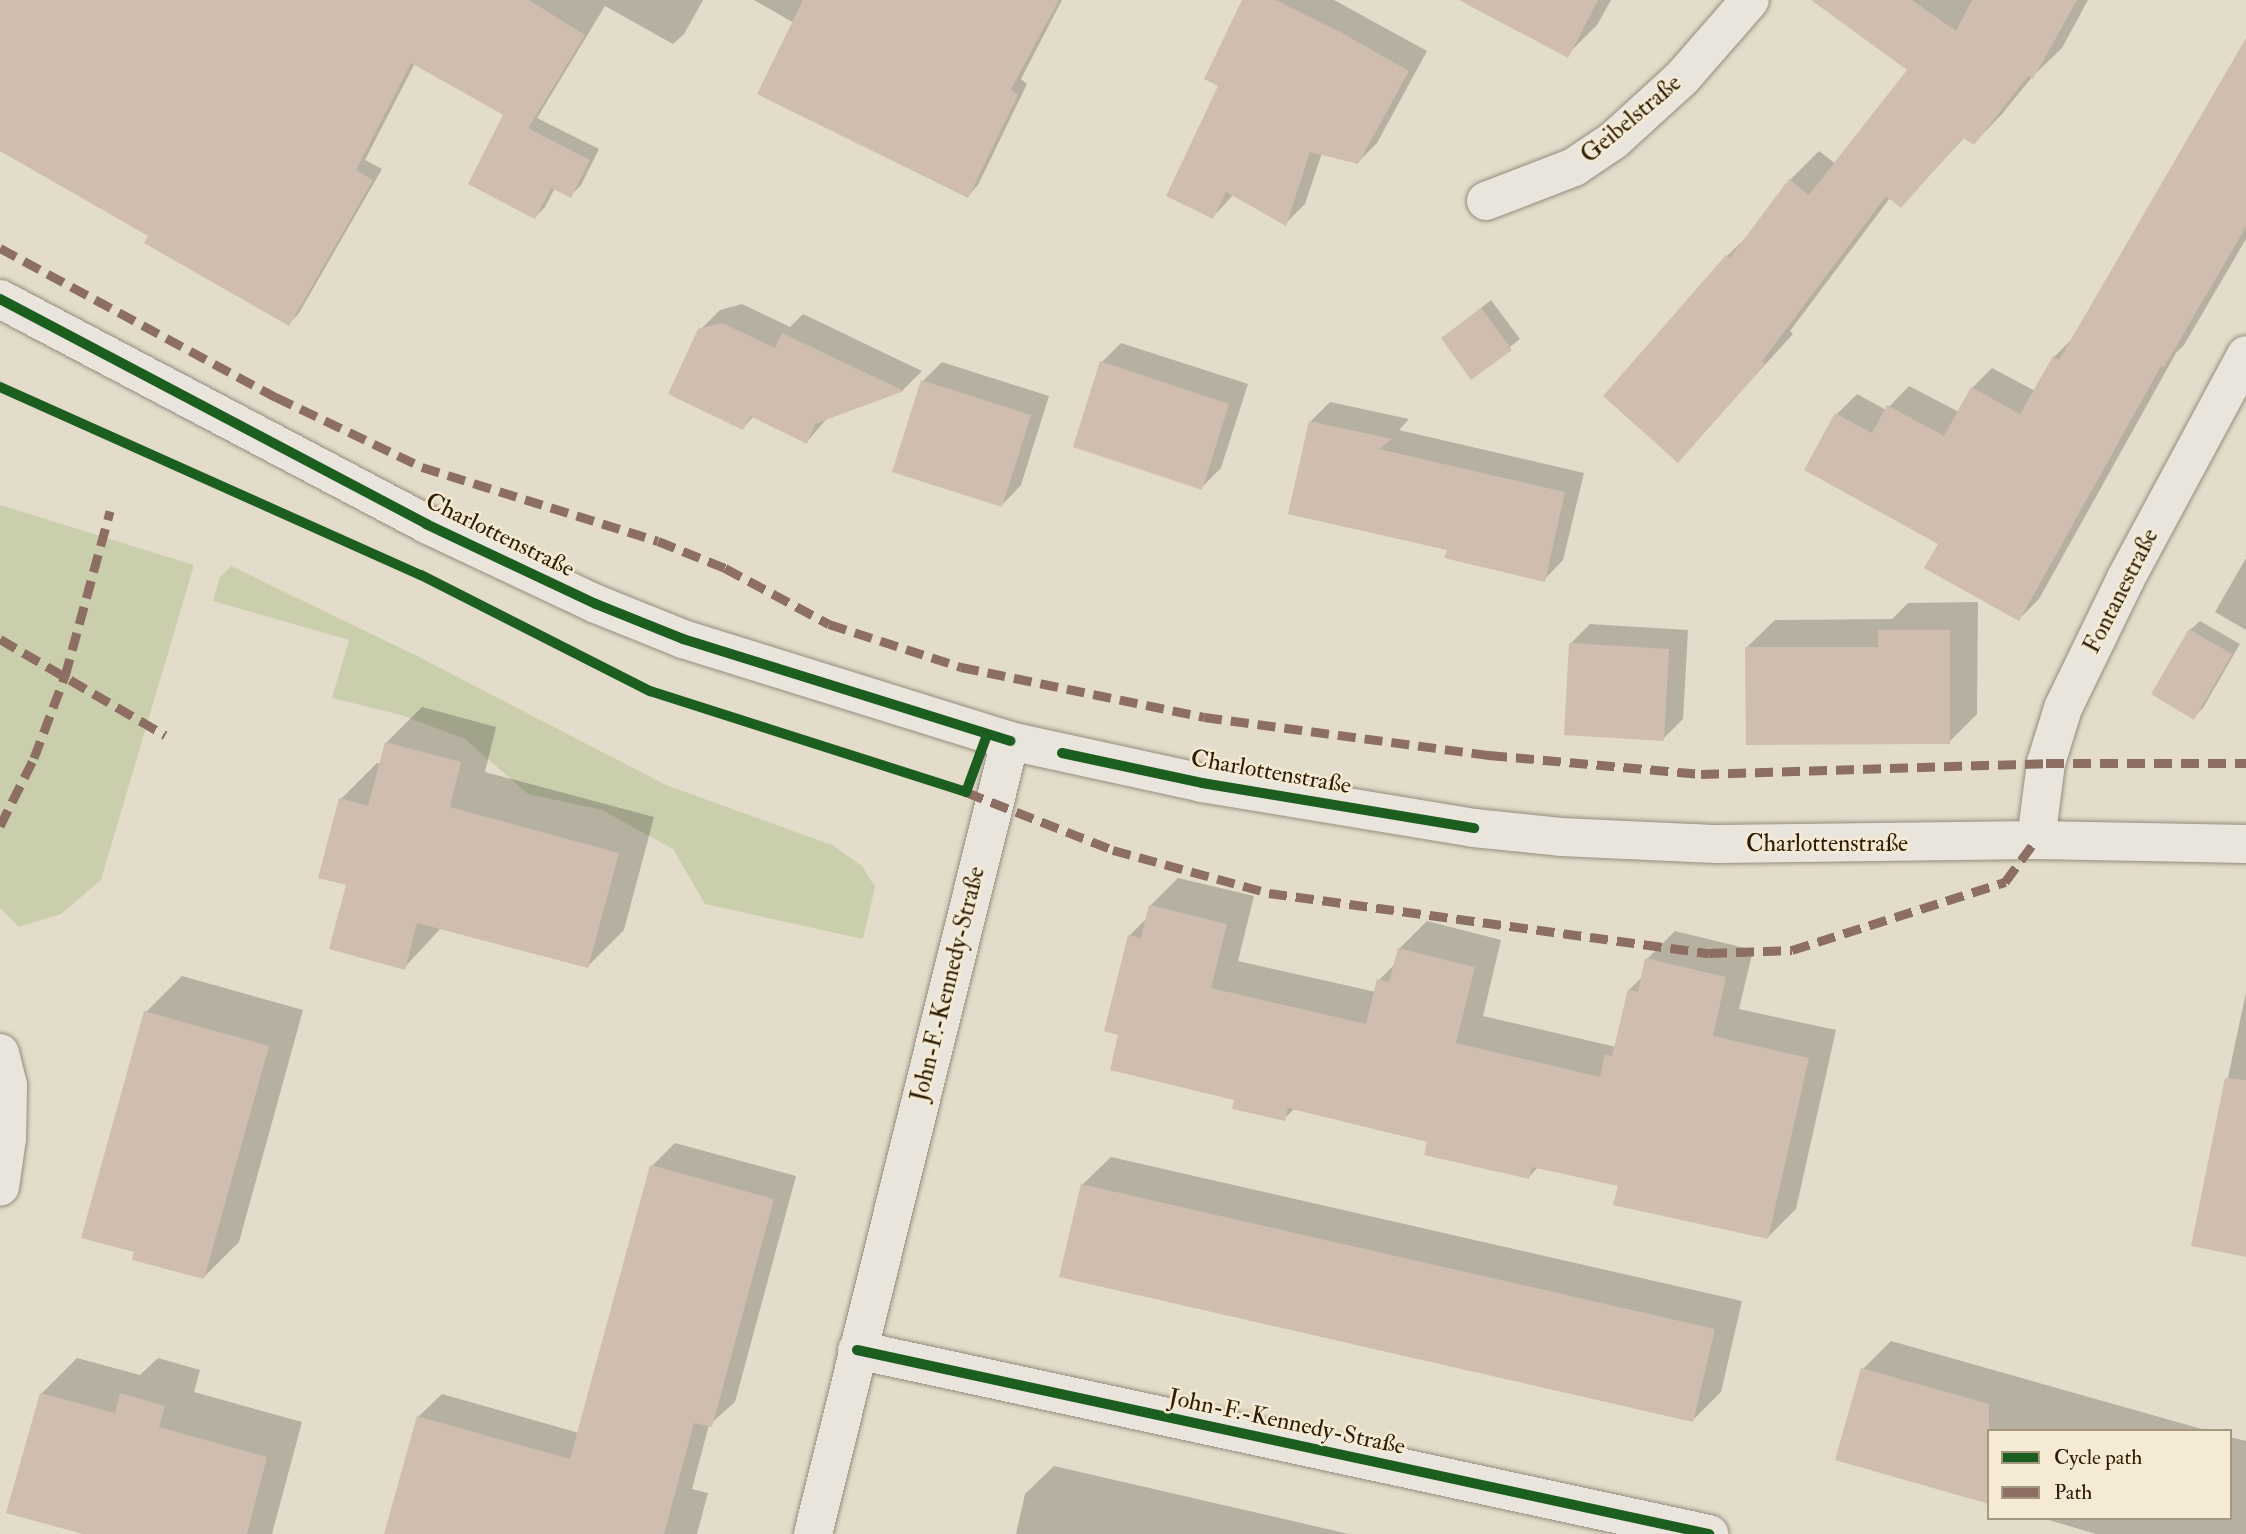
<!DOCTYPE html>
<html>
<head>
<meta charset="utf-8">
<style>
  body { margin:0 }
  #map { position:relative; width:2246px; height:1534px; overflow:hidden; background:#e4dcca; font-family:"IM FELL Double Pica",serif }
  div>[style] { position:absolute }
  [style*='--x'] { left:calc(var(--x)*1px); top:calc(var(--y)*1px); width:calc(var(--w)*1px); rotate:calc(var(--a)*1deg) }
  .green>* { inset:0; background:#cacead }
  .shadow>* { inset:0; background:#0003 }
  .building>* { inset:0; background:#cfbdb0 }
  .roads { filter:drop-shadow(0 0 2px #938c7e) drop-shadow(0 0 2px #938c7e) }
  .street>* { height:38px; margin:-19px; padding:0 19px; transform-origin:19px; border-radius:19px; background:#eae5dc }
  .secondary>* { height:38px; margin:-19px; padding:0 19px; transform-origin:19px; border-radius:19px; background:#eae5dc }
  .quiet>* { height:9px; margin-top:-4.5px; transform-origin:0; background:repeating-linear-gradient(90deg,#8d6e63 0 18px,transparent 0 27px) }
  .cycleway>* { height:10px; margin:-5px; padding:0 5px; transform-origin:5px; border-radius:5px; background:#1b5e20 }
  span { translate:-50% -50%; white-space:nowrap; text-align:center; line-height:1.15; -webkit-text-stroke:5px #f5ebd5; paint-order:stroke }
  .street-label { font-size:24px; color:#2e1c03 }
  .legend { position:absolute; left:1987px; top:1429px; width:245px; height:91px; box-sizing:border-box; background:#f5ebd5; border:2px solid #a59881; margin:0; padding:9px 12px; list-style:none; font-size:21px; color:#2e1c03 }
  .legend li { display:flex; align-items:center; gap:14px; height:35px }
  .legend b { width:35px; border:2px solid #a59881 }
</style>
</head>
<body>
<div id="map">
  <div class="green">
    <div style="clip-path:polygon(0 505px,194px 565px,101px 880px,61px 914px,19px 927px,0 908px)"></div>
    <div style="clip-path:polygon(231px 566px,415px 655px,666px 785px,832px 845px,862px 866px,875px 887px,863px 939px,705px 904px,673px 849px,602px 810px,528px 794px,465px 739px,401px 715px,332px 698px,349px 640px,213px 601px,220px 577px)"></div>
  </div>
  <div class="shadow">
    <div style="clip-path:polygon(0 0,703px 0,684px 34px,673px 44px,605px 6px,537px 118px,599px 149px,581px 185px,570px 196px,555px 188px,545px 207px,535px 217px,506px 115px,415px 63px,365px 160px,382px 169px,299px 313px,289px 324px,151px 235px,0 149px)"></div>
    <div style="clip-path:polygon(754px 0,1062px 0,1021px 79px,1027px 84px,978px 185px,968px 196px,794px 23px)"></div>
    <div style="clip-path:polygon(1243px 0,1334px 0,1427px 51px,1377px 143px,1357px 163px,1322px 153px,1305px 204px,1286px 223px,1234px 194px,1213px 217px,1221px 85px)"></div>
    <div style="clip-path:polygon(1463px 0,1611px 0,1597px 25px,1567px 55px)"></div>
    <div style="clip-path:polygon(1852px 0,2088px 0,2062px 48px,2032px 77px,2002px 114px,1974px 143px,1965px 137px,1901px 206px,1890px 198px,1790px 331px,1793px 334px,1678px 461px,1727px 256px,1751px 233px,1790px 180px,1819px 151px,1836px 164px,1910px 69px)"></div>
    <div style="clip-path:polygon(2246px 41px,2246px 239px,2184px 345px,2176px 353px,2039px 599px,2019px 619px,1940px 543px,1806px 469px,1837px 414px,1857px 394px,1886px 410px,1909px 386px,1959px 412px,1972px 388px,1992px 368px,2035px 391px,2054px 357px,2073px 338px)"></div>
    <div style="clip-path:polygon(1491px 300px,1520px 339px,1472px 377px,1443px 338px)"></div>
    <div style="clip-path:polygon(742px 304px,790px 327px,803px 314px,922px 371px,903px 390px,828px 417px,807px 442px,754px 416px,743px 428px,700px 330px,720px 310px)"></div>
    <div style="clip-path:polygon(1121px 343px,1248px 384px,1221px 468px,1201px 488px,1102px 362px)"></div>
    <div style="clip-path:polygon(942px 362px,1049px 396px,1021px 485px,1002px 505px,923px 381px)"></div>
    <div style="clip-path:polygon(1330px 402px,1409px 419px,1399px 430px,1584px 473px,1563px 560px,1544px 580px,1449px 548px,1310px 422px)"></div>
    <div style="clip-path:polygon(2246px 558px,2246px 630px,2215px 612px)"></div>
    <div style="clip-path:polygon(1978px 602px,1977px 714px,1949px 742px,1746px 648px,1775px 620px,1892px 619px,1908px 603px)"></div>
    <div style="clip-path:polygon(2200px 621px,2240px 644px,2203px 708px,2194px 717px,2190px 630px)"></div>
    <div style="clip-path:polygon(1590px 624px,1688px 630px,1683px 719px,1663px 739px,1570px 644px)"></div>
    <div style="clip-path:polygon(422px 707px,496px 727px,485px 772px,654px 817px,624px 930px,588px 966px,441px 928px,404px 968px,348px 884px,341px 799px,377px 763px,381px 764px,386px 743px)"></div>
    <div style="clip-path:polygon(1178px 878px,1254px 896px,1238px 961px,1376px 992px,1379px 980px,1396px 963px,1399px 949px,1427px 921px,1501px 940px,1483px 1016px,1616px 1047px,1629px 990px,1643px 976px,1647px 959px,1675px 931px,1753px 950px,1739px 1009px,1836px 1030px,1796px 1209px,1768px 1237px,1620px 1185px,1539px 1166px,1529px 1177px,1430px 1141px,1295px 1108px,1284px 1119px,1236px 1099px,1120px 1033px,1129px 936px,1148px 917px,1150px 906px)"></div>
    <div style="clip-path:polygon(182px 976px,303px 1010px,239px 1242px,204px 1277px,146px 1012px)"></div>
    <div style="clip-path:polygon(2246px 992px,2246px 1255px,2193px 1244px)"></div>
    <div style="clip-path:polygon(675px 1143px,796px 1176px,735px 1402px,709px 1425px,692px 1489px,708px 1493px,697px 1534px,386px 1534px,418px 1417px,442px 1394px,579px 1433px,652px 1166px)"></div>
    <div style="clip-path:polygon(1111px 1157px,1742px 1301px,1721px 1392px,1693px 1420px,1082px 1185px)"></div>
    <div style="clip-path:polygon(1891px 1341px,2209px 1431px,1989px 1431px,1863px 1369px)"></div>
    <div style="clip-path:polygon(77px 1358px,140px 1375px,158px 1358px,200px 1370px,194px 1392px,302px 1422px,272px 1534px,90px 1534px,41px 1394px)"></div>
    <div style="clip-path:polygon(2230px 1437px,2246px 1441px,2246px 1534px,2096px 1534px,2042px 1518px,2230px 1518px)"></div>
    <div style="clip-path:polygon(1054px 1466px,1349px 1534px,1016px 1534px,1025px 1494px)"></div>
  </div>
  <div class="building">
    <div style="clip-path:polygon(0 0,529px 0,585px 35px,528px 128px,590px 160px,571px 198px,551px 188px,535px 219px,468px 184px,503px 115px,507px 117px,411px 63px,356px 170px,373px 180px,289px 326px,144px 243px,148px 236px,0 151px)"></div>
    <div style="clip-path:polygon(803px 0,1059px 0,1011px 89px,1018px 95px,968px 198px,757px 94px)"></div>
    <div style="clip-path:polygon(1242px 0,1275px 0,1340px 32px,1409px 71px,1358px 164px,1310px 152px,1286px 226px,1226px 192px,1213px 219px,1166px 196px,1218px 86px,1204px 79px)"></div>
    <div style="clip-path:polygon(1459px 0,1598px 0,1568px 58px)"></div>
    <div style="clip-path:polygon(1811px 0,1912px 0,1956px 31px,1972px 0,2077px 0,2033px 79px,2028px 76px,1974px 145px,1963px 138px,1901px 208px,1886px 196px,1762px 361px,1765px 364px,1678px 463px,1603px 396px,1726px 255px,1730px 258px,1789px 179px,1809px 195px,1907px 70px)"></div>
    <div style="clip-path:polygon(2246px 38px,2246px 227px,2164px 367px,2161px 366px,2019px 621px,1924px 568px,1938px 544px,1804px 470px,1835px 413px,1872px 433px,1887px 405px,1944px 436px,1971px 387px,2020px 414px,2053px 356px,2059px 360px)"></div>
    <div style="clip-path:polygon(1481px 308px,1512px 350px,1471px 380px,1441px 338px)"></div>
    <div style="clip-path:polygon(722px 323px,775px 348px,782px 333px,904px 391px,815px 424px,807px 444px,750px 416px,743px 430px,668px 394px,698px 329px)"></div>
    <div style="clip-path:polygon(1100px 361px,1229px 404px,1202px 490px,1073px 447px)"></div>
    <div style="clip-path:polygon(921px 380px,1031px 415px,1002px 507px,892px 472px)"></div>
    <div style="clip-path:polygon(1309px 421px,1392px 439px,1379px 449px,1565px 492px,1545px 582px,1444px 558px,1447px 550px,1288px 514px)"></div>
    <div style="clip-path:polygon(2189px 629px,2232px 654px,2194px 720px,2151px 694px)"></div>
    <div style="clip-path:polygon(1878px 630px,1950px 630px,1950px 744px,1746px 745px,1745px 647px,1878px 647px)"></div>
    <div style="clip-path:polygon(1569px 643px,1669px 649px,1664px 741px,1564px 735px)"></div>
    <div style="clip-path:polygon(385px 742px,461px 762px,450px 807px,619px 853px,588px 968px,417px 923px,405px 970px,329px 949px,346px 885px,318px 878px,339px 798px,368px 806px)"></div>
    <div style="clip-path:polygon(1149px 905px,1227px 924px,1211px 988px,1366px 1024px,1377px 979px,1389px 982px,1398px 948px,1475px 967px,1456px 1043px,1600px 1077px,1605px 1054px,1612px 1056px,1628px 989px,1638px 992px,1645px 958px,1726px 977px,1713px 1036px,1809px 1058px,1768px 1239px,1613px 1205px,1618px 1186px,1532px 1167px,1529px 1179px,1424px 1155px,1427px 1142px,1288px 1108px,1285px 1121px,1232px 1109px,1234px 1100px,1110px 1070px,1118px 1035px,1104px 1031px,1128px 935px,1141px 938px)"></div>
    <div style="clip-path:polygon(144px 1011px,269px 1046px,204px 1279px,132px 1260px,134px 1252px,81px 1238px)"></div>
    <div style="clip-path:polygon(2225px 1078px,2246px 1080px,2246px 1257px,2191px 1246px)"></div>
    <div style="clip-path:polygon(650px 1165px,774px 1199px,712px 1427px,694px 1423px,664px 1534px,384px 1534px,417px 1416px,570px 1459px)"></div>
    <div style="clip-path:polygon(1081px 1184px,1715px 1329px,1693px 1422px,1059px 1277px)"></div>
    <div style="clip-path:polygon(1861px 1368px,1989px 1404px,1989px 1504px,1835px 1460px)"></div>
    <div style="clip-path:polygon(40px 1393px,115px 1413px,120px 1393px,165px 1406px,159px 1427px,267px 1457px,247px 1534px,83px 1534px,6px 1513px)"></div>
  </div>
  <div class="roads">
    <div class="street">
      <div style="--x:1486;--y:201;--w:94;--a:-21.1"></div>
      <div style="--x:1574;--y:167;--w:48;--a:-34"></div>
      <div style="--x:1614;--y:140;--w:92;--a:-42.4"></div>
      <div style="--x:1682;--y:78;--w:103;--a:-48.9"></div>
      <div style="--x:2036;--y:840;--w:78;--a:-82.6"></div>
      <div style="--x:2046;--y:763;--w:58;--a:-72.8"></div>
      <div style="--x:2063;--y:708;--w:144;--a:-64.1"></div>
      <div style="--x:2126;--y:578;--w:253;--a:-61.7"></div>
      <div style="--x:0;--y:1053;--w:34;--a:76"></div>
      <div style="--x:8;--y:1086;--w:52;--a:91.1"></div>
      <div style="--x:7;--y:1138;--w:49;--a:98.1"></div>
      <div style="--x:857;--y:1350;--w:872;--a:12.19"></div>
      <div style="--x:813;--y:1534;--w:817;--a:-76.05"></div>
    </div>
    <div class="secondary">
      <div style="--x:0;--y:299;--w:482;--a:27.8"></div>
      <div style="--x:426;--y:524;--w:188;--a:25.2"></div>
      <div style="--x:596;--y:604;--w:94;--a:21.9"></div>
      <div style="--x:683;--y:639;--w:343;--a:17.3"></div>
      <div style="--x:1010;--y:741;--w:197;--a:12.3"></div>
      <div style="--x:1202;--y:783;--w:276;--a:9.4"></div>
      <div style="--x:1474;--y:828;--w:87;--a:5.9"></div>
      <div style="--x:1561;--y:837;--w:157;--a:2.6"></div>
      <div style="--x:1718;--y:844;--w:318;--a:-0.7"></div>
      <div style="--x:2036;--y:840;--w:210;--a:1.1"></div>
    </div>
  </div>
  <div class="quiet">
    <div style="--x:0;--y:248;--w:314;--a:28.4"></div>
    <div style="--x:276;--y:397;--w:162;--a:25.6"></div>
    <div style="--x:422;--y:467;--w:247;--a:17.4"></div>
    <div style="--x:658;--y:541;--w:72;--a:21.9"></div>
    <div style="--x:725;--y:568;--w:118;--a:28.3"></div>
    <div style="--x:829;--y:624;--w:139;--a:18"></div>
    <div style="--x:961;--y:667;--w:248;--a:11.6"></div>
    <div style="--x:1204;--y:717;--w:288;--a:7.6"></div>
    <div style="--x:1489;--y:755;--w:213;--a:5.1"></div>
    <div style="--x:1701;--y:774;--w:345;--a:-1.8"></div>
    <div style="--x:2046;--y:763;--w:200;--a:0"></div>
    <div style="--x:0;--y:639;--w:191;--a:30.2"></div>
    <div style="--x:966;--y:792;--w:158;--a:21.5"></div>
    <div style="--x:1113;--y:850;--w:162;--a:15.4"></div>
    <div style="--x:1269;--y:893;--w:444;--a:7.8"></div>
    <div style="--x:1709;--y:953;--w:83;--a:-2.1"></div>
    <div style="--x:1792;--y:950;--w:224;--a:-17.7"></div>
    <div style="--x:2005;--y:882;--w:52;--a:-53.6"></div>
    <div style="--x:0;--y:826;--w:76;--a:-63.4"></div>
    <div style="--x:34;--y:758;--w:88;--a:-69.3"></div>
    <div style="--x:65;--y:676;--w:171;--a:-74.7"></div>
  </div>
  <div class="cycleway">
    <div style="--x:0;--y:299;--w:482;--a:27.8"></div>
    <div style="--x:426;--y:524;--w:188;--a:25.2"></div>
    <div style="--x:596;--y:604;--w:94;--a:21.9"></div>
    <div style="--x:683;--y:639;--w:343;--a:17.3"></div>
    <div style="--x:0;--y:387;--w:461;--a:24.1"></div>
    <div style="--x:421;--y:575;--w:257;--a:26.9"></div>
    <div style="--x:650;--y:691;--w:332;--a:17.7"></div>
    <div style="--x:966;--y:792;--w:61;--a:-69.8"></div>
    <div style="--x:1062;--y:753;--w:143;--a:12.1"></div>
    <div style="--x:1202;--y:783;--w:276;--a:9.4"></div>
    <div style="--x:857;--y:1350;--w:872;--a:12.19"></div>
  </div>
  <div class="street-label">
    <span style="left:1631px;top:119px;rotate:-40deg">Geibelstraße</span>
    <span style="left:500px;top:535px;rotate:26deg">Charlottenstraße</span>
    <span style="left:2121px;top:591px;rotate:-63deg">Fontanestraße</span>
    <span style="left:1271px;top:772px;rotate:10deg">Charlottenstraße</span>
    <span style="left:1827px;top:844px">Charlottenstraße</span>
    <span style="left:948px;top:984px;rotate:-76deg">John-F.-Kennedy-Straße</span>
    <span style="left:1287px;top:1422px;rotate:12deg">John-F.-Kennedy-Straße</span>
  </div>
  <ul class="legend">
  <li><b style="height:9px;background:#1b5e20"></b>Cycle path</li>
  <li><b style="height:9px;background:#8d6e63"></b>Path</li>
  </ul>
</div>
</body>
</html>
